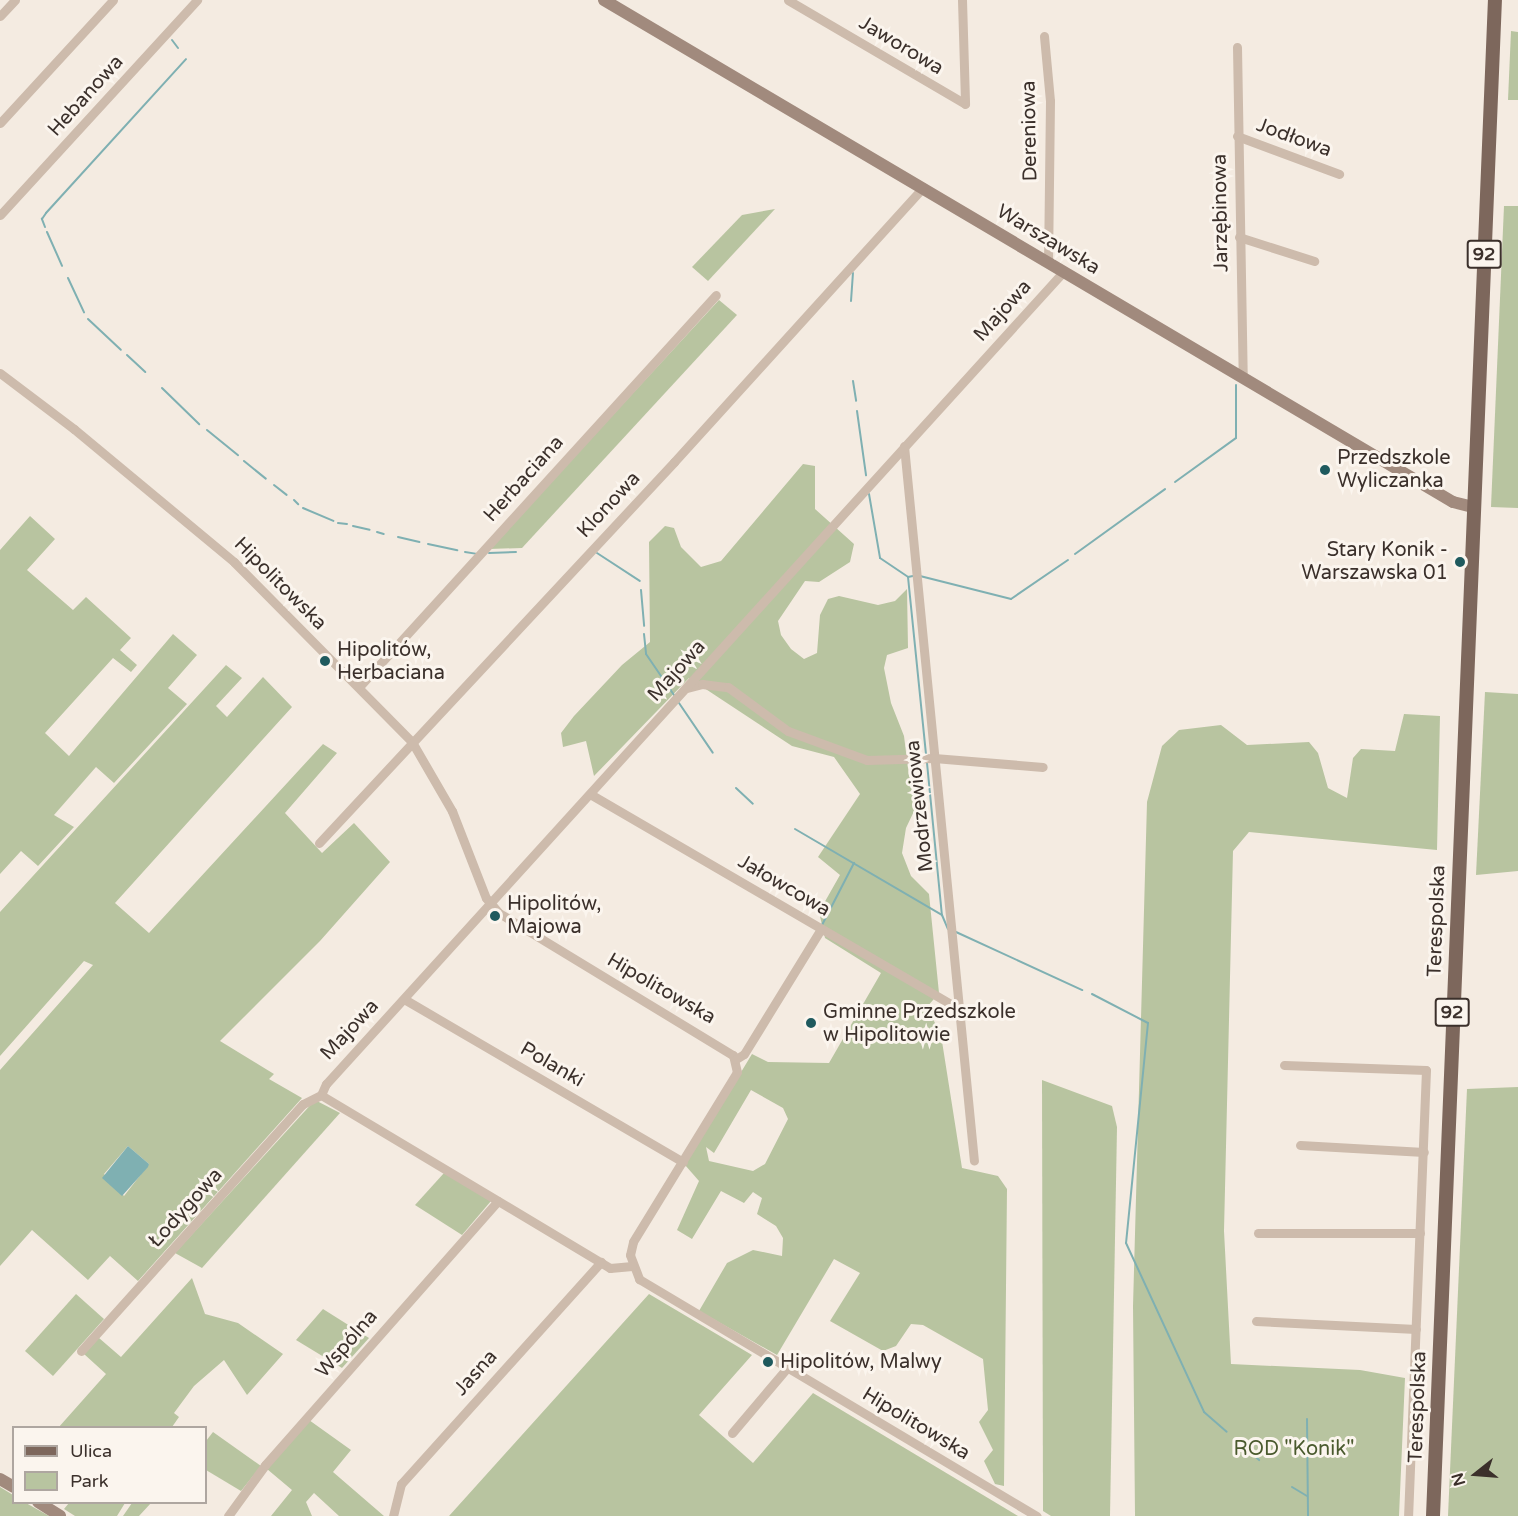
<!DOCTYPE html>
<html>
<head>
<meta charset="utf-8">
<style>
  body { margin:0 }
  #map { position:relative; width:1518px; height:1516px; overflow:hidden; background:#f4ebe1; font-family:"Varela Round",sans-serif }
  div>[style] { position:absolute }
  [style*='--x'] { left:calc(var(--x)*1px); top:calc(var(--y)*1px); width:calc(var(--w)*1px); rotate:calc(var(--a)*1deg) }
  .green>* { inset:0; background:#b8c4a0 }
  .water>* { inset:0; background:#7fb0b2 }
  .stream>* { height:2px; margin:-1px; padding:0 1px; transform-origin:1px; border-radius:1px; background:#7fb0b2 }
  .street>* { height:9px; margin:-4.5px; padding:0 4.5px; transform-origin:4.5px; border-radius:4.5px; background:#cdbbac }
  .secondary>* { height:12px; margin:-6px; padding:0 6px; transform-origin:6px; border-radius:6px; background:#a18a7d }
  .primary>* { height:14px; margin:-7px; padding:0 7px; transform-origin:7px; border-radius:7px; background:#7d675c }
  .dots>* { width:16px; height:16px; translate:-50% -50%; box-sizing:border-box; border:3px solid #fbf5ee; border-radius:50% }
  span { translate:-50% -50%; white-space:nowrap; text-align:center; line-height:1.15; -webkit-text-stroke:6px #fbf5ee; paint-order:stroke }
  .shield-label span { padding:2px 4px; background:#fbf5ee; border:2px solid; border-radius:4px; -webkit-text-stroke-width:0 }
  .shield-label { font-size:18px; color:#3b302b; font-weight:700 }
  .street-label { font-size:20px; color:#3b302b }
  .poi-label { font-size:20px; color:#3b302b }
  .left { translate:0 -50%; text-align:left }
  .right { translate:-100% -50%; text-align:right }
  .park-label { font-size:20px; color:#4a5a2e }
  .legend { position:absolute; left:12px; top:1426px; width:195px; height:78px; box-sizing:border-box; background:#fbf5ee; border:2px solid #aea6a0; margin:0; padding:8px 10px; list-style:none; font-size:18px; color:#3b302b }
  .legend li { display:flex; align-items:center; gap:12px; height:30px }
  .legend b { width:30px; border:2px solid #aea6a0 }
  .north { position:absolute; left:1446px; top:1444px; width:60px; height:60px; -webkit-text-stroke:4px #fbf5ee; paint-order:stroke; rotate:253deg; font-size:16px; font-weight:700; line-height:24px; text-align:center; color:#3b302b }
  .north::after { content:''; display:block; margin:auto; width:21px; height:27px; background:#3b302b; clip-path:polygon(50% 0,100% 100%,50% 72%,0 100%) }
</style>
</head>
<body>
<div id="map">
  <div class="green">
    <div style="clip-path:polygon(1511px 31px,1518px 32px,1518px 100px,1508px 100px)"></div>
    <div style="clip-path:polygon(1504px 206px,1518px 206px,1518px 508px,1491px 507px)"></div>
    <div style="clip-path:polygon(775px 209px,708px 281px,692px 267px,742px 215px)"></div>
    <div style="clip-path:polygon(719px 300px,737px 315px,522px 548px,489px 549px)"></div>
    <div style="clip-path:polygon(evenodd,803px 464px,815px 466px,815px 509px,854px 544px,850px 562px,819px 582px,805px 581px,778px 621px,781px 635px,791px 649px,804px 659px,817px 653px,820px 615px,828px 599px,839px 596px,878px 605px,895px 601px,907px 589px,908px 648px,887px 655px,884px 668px,891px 703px,904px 736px,909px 776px,914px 789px,916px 807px,906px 828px,902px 853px,911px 876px,929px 894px,939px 993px,927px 1007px,941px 1035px,962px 1168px,998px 1176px,1007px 1189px,1004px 1486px,995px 1484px,984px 1461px,993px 1450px,979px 1422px,988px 1410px,983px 1359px,923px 1325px,911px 1324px,896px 1346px,883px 1351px,830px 1321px,860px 1273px,834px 1259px,777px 1355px,699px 1311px,727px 1263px,753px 1250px,782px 1256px,783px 1238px,776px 1226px,757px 1214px,762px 1198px,753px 1192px,744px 1203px,721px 1191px,692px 1239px,677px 1230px,699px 1181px,685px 1165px,752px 1054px,768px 1062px,829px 1063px,881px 973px,825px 938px,819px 912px,840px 875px,818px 857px,860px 794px,834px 757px,792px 746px,689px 678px,594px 776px,586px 741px,563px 747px,561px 733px,574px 716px,622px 665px,650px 642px,649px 542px,665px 526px,674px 528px,681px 547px,701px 567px,721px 561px,803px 464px,751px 1090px,783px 1108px,788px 1119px,765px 1164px,753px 1171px,709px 1161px,706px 1147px,714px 1153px,751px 1090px)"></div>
    <div style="clip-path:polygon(30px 516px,55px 539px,27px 570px,73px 610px,86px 597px,131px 638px,120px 650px,137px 665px,131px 672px,113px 658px,45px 733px,69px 756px,173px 634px,197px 655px,168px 688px,187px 704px,114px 783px,96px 767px,54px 815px,74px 827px,38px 866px,21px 851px,0 874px,0 550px)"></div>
    <div style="clip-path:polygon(evenodd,226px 665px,242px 678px,216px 706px,227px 717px,263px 677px,292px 707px,115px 903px,149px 933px,323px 744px,337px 753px,285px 813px,322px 853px,354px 823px,390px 862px,320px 941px,220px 1041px,274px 1074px,269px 1079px,302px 1098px,138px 1281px,110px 1256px,88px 1280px,32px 1230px,0 1266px,0 1070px,93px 965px,84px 961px,0 1056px,0 912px,226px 665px,128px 1146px,149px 1164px,124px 1196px,104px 1174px,128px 1146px)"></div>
    <div style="clip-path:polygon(1485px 692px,1518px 694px,1518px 871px,1476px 875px)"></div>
    <div style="clip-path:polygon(1404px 714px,1440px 716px,1437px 850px,1249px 832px,1233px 851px,1224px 1231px,1231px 1364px,1360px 1370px,1405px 1378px,1399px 1516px,1135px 1516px,1133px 1306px,1147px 802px,1162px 746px,1179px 730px,1221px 725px,1247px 745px,1309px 742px,1318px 753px,1328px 788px,1347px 798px,1353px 758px,1361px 749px,1395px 751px)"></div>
    <div style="clip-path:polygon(1042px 1080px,1112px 1106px,1117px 1127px,1110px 1516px,1051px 1516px,1043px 1511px)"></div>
    <div style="clip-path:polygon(1518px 1087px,1518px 1516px,1448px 1516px,1467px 1089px)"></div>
    <div style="clip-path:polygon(315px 1100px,340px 1113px,202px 1268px,175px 1253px)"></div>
    <div style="clip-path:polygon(444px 1173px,491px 1201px,462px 1235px,415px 1205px)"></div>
    <div style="clip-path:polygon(192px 1278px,205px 1314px,238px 1323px,283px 1354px,247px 1395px,224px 1360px,194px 1386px,174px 1413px,179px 1417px,172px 1427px,58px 1428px,106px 1374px,84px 1354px,99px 1338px,121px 1357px)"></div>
    <div style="clip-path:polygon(76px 1294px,104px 1319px,53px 1376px,25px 1351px)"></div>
    <div style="clip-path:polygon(649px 1294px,752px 1355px,699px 1415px,753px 1463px,813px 1393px,1018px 1516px,449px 1516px)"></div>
    <div style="clip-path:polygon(323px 1309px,369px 1338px,342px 1368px,296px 1340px)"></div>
    <div style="clip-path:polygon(309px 1420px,351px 1450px,333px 1472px,384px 1516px,339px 1516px,314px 1493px,306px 1502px,312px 1516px,271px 1516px,292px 1490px,267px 1469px)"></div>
    <div style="clip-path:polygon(213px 1432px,261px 1466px,241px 1491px,206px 1470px,206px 1441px)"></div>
    <div style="clip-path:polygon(0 1487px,13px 1495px,14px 1502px,26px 1503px,49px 1516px,0 1516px)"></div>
    <div style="clip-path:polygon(69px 1503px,69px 1502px,125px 1503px,117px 1516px,75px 1516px,64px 1509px)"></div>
    <div style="clip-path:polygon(132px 1503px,132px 1502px,151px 1503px,139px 1516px,123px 1516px)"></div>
  </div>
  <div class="water">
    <div style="clip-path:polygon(128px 1146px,149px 1164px,148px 1167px,122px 1196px,102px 1178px)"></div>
  </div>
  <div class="stream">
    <div style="--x:172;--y:40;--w:10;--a:53"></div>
    <div style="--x:45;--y:227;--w:9;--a:-111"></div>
    <div style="--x:42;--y:219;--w:7;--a:-56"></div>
    <div style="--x:46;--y:213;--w:208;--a:-47.7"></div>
    <div style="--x:47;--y:232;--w:37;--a:66"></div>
    <div style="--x:68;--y:278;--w:38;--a:65"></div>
    <div style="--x:851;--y:301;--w:28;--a:-86"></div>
    <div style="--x:88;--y:319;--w:45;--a:43.2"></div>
    <div style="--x:127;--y:355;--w:25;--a:43"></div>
    <div style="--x:853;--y:381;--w:20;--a:81"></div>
    <div style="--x:162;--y:388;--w:52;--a:44.2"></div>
    <div style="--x:857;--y:411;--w:65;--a:82"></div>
    <div style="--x:207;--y:430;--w:40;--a:39"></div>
    <div style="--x:244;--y:461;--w:28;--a:39"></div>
    <div style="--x:1175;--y:482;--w:75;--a:-35.8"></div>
    <div style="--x:1236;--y:438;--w:53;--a:-90"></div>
    <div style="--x:274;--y:485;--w:16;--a:38"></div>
    <div style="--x:869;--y:494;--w:65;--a:80.2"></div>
    <div style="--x:880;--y:558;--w:34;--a:34"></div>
    <div style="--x:908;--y:577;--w:5;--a:-11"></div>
    <div style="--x:294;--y:500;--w:6;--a:45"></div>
    <div style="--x:303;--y:508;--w:33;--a:23"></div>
    <div style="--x:338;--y:523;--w:9;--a:6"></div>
    <div style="--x:353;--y:526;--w:17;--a:13"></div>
    <div style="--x:377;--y:532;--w:7;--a:16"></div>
    <div style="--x:398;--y:537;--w:22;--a:13"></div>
    <div style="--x:428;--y:544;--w:30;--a:12"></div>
    <div style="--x:465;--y:552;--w:12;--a:9"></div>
    <div style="--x:489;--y:553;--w:27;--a:-2"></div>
    <div style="--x:597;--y:553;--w:51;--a:33.1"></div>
    <div style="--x:1075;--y:554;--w:111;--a:-35.8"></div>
    <div style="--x:920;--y:576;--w:94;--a:14.2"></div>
    <div style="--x:1011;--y:599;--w:69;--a:-34.4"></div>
    <div style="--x:908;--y:577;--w:177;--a:84.2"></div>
    <div style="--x:641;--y:590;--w:36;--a:85"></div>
    <div style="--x:644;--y:634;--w:20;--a:84"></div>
    <div style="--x:646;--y:654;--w:50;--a:55.7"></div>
    <div style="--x:679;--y:703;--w:60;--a:55.8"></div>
    <div style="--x:927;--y:763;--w:153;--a:84.4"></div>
    <div style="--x:942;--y:915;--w:15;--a:67"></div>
    <div style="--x:736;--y:788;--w:23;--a:43"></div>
    <div style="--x:795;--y:829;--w:170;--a:30.3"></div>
    <div style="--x:822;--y:925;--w:70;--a:-62.7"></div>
    <div style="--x:956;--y:932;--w:139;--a:24.7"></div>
    <div style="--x:1092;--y:994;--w:63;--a:27.4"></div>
    <div style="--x:1148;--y:1023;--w:221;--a:95.7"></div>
    <div style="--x:1126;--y:1243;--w:186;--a:65.2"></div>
    <div style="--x:1204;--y:1412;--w:30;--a:41"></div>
    <div style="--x:1307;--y:1419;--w:97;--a:89.4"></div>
    <div style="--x:1240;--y:1444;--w:25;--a:40"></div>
    <div style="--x:1292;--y:1487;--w:17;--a:31"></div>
  </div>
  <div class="street">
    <div style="--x:788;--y:0;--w:205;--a:30.4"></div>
    <div style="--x:962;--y:0;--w:104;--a:88.3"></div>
    <div style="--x:0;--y:16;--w:22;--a:-47"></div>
    <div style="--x:1044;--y:36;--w:65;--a:84.7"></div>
    <div style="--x:1050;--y:101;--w:161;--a:90.7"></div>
    <div style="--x:1237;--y:47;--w:331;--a:89"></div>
    <div style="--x:0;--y:123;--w:167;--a:-47.4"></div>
    <div style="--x:1237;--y:136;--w:109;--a:20.4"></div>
    <div style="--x:0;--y:215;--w:292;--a:-47.5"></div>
    <div style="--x:1239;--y:237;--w:79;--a:17.7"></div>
    <div style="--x:0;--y:373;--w:93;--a:37.1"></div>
    <div style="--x:74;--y:429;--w:208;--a:39.7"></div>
    <div style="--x:234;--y:562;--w:253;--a:45.3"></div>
    <div style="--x:412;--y:742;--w:80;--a:59.9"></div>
    <div style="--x:452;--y:811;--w:93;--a:68.7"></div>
    <div style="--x:486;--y:898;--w:20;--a:49"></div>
    <div style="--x:499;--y:913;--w:274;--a:31.3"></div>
    <div style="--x:733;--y:1055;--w:17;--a:77"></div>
    <div style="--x:737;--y:1072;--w:199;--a:121.5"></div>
    <div style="--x:633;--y:1242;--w:13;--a:103"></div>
    <div style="--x:630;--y:1255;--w:26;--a:69"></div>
    <div style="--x:639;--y:1279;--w:463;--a:30.8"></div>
    <div style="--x:904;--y:446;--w:718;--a:84.41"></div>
    <div style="--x:359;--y:687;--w:530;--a:-47.68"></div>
    <div style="--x:687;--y:688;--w:16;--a:-15"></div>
    <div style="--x:702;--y:684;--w:26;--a:7"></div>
    <div style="--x:728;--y:687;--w:74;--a:36.3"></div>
    <div style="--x:788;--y:731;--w:84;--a:20.2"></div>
    <div style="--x:867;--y:760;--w:67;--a:-1.7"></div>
    <div style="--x:934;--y:758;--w:109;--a:4.7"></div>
    <div style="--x:590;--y:794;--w:427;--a:30.2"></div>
    <div style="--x:319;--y:843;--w:521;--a:-47.02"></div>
    <div style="--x:674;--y:462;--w:371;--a:-47.8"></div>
    <div style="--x:404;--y:999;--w:323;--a:30.3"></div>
    <div style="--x:736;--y:1059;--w:9;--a:-32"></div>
    <div style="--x:744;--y:1054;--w:147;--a:-58.4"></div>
    <div style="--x:1284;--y:1065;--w:142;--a:2"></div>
    <div style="--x:1426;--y:1070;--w:446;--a:92.3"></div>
    <div style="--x:321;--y:1095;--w:12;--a:-66"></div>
    <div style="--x:326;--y:1084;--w:1097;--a:-47.77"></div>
    <div style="--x:321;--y:1095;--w:337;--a:30.9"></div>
    <div style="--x:610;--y:1268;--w:22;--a:-5"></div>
    <div style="--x:1300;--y:1145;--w:124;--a:3.2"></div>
    <div style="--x:1258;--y:1233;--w:162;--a:0"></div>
    <div style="--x:1256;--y:1321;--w:160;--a:2.9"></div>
    <div style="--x:81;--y:1351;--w:332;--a:-48.1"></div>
    <div style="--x:303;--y:1104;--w:20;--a:-27"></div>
    <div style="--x:732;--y:1433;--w:85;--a:-49.8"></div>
    <div style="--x:228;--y:1516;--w:63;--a:-54"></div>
    <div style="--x:265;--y:1465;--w:352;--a:-48.6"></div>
    <div style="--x:393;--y:1516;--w:33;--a:-76"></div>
    <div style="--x:401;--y:1484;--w:299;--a:-48"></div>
  </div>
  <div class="secondary">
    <div style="--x:604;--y:0;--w:986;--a:30.6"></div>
    <div style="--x:1453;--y:502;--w:21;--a:14"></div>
    <div style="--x:0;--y:1479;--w:16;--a:30"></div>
    <div style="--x:38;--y:1502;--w:26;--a:32"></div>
  </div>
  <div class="primary">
    <div style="--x:1433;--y:1516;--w:1517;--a:-87.66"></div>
  </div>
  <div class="dots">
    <div style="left:1325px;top:470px;background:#1f5a5e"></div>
    <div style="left:1460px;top:562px;background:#1f5a5e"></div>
    <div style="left:325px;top:661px;background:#1f5a5e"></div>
    <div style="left:495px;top:916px;background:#1f5a5e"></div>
    <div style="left:811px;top:1023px;background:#1f5a5e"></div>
    <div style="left:768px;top:1362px;background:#1f5a5e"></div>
  </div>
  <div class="shield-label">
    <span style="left:1484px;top:254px">92</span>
    <span style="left:1452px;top:1012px">92</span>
  </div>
  <div class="street-label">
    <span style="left:901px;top:46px;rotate:31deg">Jaworowa</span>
    <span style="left:86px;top:96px;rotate:-48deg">Hebanowa</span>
    <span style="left:1030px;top:131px;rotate:-91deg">Dereniowa</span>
    <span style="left:1294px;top:138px;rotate:20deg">Jodłowa</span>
    <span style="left:1221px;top:213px;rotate:-91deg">Jarzębinowa</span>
    <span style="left:1048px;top:240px;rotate:31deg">Warszawska</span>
    <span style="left:1003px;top:311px;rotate:-48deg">Majowa</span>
    <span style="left:524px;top:479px;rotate:-48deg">Herbaciana</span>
    <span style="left:609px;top:505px;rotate:-47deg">Klonowa</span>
    <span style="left:280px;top:584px;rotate:45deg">Hipolitowska</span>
    <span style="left:677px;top:671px;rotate:-48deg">Majowa</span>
    <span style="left:920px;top:806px;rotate:-96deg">Modrzewiowa</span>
    <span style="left:784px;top:886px;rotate:30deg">Jałowcowa</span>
    <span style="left:1437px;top:921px;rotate:-88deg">Terespolska</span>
    <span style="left:661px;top:989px;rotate:30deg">Hipolitowska</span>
    <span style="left:350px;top:1030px;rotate:-47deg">Majowa</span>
    <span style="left:552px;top:1065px;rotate:30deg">Polanki</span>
    <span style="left:186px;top:1208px;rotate:-48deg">Łodygowa</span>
    <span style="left:347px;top:1344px;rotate:-49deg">Wspólna</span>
    <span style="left:476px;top:1373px;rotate:-48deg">Jasna</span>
    <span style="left:1418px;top:1407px;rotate:-88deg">Terespolska</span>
    <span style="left:916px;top:1424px;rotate:31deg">Hipolitowska</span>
  </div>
  <div class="poi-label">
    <span class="left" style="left:1337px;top:470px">Przedszkole<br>Wyliczanka</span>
    <span class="right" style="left:1448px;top:562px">Stary Konik -<br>Warszawska 01</span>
    <span class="left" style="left:337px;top:662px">Hipolitów,<br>Herbaciana</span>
    <span class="left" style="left:507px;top:916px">Hipolitów,<br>Majowa</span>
    <span class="left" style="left:823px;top:1024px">Gminne Przedszkole<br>w Hipolitowie</span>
    <span class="left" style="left:780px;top:1362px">Hipolitów, Malwy</span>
  </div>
  <div class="park-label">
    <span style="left:1294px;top:1449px">ROD "Konik"</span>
  </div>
  <ul class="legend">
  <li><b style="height:8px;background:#7d675c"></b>Ulica</li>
  <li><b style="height:16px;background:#b8c4a0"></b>Park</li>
  </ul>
  <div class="north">N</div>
</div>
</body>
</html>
